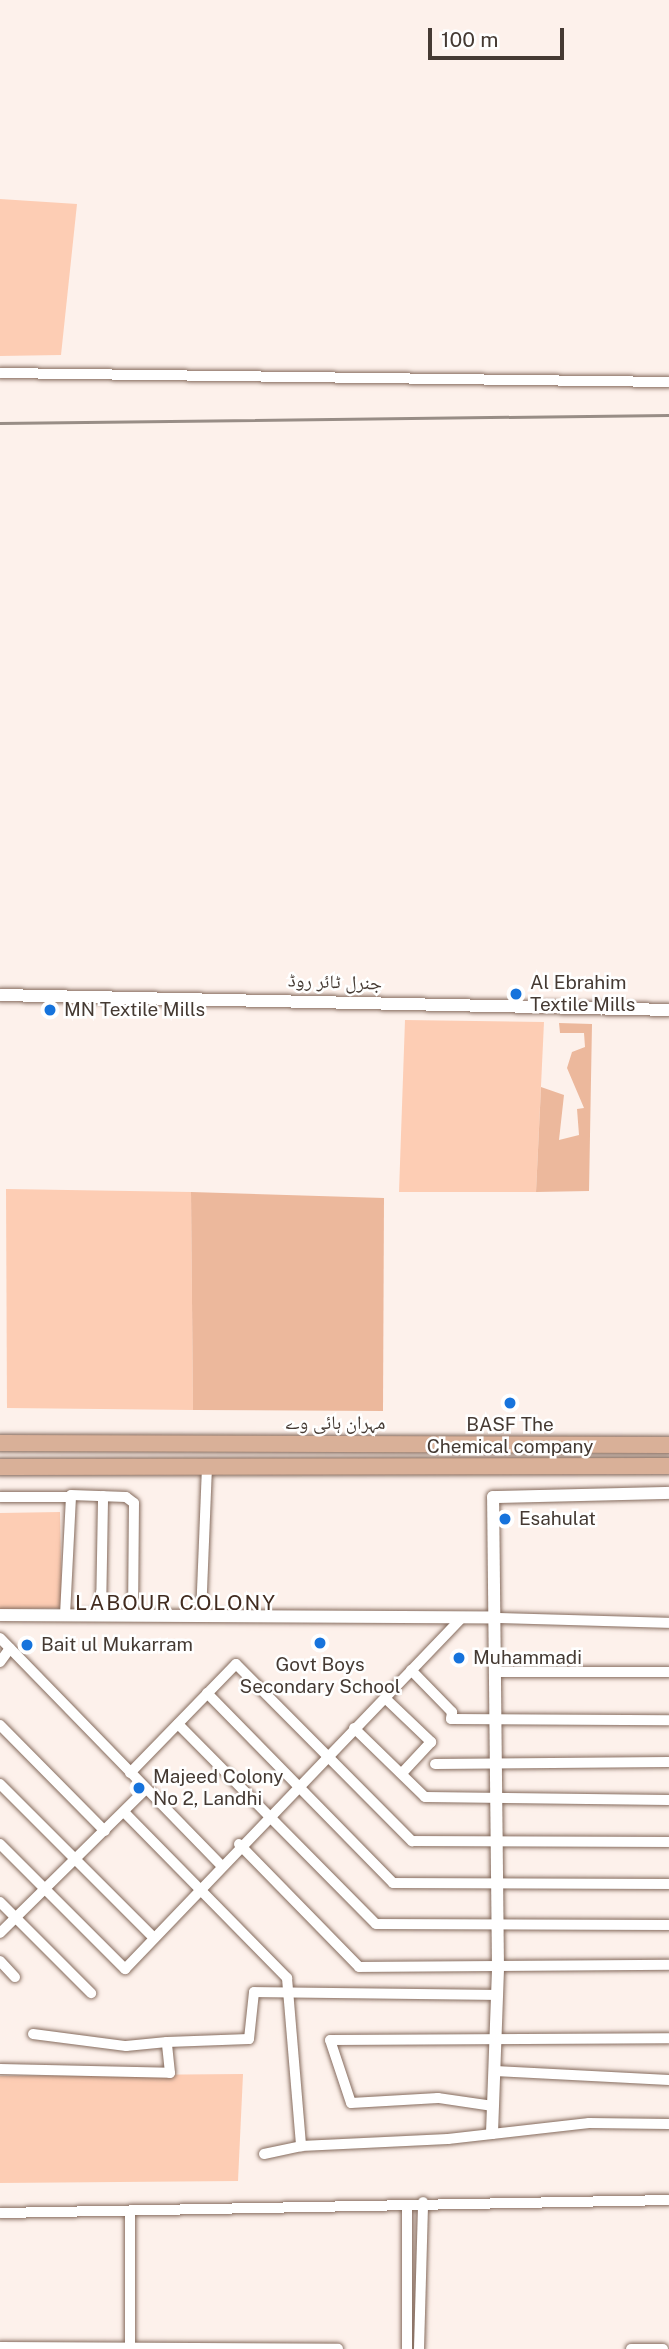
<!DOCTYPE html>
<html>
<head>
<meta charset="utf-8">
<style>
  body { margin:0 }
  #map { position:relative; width:669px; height:2349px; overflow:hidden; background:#fdf1eb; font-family:"Public Sans","Noto Naskh Arabic",sans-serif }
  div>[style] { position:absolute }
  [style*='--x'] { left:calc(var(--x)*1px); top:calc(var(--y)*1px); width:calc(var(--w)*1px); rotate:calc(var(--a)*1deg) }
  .green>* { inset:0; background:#fdcdb4 }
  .forest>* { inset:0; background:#ecb89c }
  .roads { filter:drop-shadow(0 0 2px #856b5d) drop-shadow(0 0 2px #856b5d) }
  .minor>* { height:10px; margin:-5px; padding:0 5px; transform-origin:5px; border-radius:5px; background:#fff }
  .tertiary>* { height:12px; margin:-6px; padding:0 6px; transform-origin:6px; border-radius:6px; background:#fff }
  .primary>* { height:16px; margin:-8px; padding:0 8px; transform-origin:8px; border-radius:8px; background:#d9b098 }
  .rail>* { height:2.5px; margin:-1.25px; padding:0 1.25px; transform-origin:1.25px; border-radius:1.25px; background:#988d86 }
  .dots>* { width:19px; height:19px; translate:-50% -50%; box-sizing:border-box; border:4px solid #fff; border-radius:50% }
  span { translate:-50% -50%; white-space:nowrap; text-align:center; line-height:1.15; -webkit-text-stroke:5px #fff; paint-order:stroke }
  .street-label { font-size:19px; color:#453a33 }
  .poi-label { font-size:19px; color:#453a33 }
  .left { translate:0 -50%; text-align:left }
  .neighbourhood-label { font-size:21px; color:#412b1f; letter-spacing:2px }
  .scale { position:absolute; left:428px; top:28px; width:136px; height:32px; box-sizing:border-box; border:4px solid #453a33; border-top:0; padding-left:9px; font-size:21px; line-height:24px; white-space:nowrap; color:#453a33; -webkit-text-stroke:5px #fff; paint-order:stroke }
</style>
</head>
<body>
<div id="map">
  <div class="green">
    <div style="clip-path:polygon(0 199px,77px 204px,61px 355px,0 356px)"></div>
    <div style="clip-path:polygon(405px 1020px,544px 1022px,536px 1192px,399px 1192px)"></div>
    <div style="clip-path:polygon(6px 1189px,191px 1192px,193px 1410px,7px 1408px)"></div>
    <div style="clip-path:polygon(60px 1512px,62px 1608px,0 1609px,0 1513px)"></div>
    <div style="clip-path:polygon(243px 2074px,238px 2181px,0 2183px,0 2076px)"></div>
  </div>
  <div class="forest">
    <div style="clip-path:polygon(559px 1023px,592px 1024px,589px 1191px,536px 1192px,541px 1087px,564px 1095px,559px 1140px,579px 1135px,577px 1109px,584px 1108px,567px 1068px,572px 1052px,585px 1047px,584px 1033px,560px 1033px)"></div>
    <div style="clip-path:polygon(191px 1192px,384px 1198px,383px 1411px,193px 1410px)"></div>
  </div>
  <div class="roads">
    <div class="minor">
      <div style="--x:0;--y:373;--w:669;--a:0.77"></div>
      <div style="--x:0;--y:1497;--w:68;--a:0"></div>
      <div style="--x:65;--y:1615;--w:120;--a:-87.1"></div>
      <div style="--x:71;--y:1495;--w:55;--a:2.1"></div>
      <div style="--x:126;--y:1497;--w:10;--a:37"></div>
      <div style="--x:134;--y:1503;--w:113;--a:90.5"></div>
      <div style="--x:101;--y:1615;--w:119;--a:-89"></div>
      <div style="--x:201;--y:1616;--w:149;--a:-87.7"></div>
      <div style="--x:495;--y:1618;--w:174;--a:1.6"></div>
      <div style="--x:0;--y:1638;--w:315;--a:45.8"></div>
      <div style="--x:0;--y:1662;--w:17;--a:-54"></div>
      <div style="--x:411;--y:1670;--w:59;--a:45.7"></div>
      <div style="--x:452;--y:1712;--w:7;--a:98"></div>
      <div style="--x:451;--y:1719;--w:218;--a:0.3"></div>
      <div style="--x:496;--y:1672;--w:173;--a:0"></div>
      <div style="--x:207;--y:1693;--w:266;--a:45.6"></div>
      <div style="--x:393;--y:1883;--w:276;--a:0.2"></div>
      <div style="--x:385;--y:1698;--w:64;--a:43.7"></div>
      <div style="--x:431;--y:1742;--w:41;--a:133"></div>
      <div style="--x:178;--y:1724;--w:281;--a:45.3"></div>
      <div style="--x:376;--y:1924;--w:293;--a:0.2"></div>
      <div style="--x:0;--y:1725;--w:149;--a:45.3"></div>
      <div style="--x:354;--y:1728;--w:99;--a:44.2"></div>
      <div style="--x:425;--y:1797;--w:244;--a:0.7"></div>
      <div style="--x:435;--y:1764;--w:234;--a:-0.5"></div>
      <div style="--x:130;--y:1773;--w:152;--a:-45.8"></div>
      <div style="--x:236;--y:1664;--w:250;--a:45.2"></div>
      <div style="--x:412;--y:1841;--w:257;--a:0.2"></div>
      <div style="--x:0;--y:1784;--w:218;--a:45"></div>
      <div style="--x:124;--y:1812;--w:233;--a:45.5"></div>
      <div style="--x:287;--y:1978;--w:169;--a:85.2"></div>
      <div style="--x:301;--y:2146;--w:147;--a:-2.7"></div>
      <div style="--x:448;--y:2139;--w:142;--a:-6.5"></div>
      <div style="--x:589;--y:2123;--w:80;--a:0.7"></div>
      <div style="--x:0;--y:1844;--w:177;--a:45"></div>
      <div style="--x:125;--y:1969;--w:487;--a:-46.2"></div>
      <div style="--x:239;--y:1844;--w:172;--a:45.7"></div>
      <div style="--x:359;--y:1967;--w:310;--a:-0.4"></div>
      <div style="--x:0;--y:1902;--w:129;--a:45"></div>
      <div style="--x:0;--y:1933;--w:205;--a:-44.6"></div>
      <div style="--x:0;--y:1961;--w:22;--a:47"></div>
      <div style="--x:33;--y:2034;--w:94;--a:7.4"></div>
      <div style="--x:126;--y:2046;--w:41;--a:-5.6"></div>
      <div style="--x:0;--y:2069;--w:170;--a:1.3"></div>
      <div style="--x:170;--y:2073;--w:31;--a:-96"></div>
      <div style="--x:167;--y:2042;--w:82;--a:-2.1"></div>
      <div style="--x:249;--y:2039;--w:47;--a:-83.9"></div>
      <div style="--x:254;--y:1992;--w:243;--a:0.7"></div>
      <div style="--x:495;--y:2071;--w:174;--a:3"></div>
      <div style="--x:493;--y:2106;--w:56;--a:-171.7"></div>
      <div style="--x:438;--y:2098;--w:87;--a:176.7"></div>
      <div style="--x:351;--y:2103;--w:66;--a:-108.4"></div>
      <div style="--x:330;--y:2040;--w:339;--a:-0.3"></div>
      <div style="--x:264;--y:2154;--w:38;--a:-12"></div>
      <div style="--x:407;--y:2208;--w:141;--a:90"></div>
      <div style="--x:130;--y:2212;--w:137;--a:90"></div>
      <div style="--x:0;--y:2213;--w:669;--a:-1.11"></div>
      <div style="--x:0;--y:2347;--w:338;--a:0.3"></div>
      <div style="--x:419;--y:2349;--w:147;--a:-88.4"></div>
      <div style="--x:631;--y:2349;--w:32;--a:0"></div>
    </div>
    <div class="tertiary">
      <div style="--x:0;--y:995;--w:669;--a:1.28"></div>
      <div style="--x:0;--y:1615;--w:495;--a:0.3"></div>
      <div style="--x:492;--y:2133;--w:165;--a:-87.9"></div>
      <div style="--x:498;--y:1968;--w:471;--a:-90.6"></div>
      <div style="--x:493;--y:1497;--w:176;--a:-1.3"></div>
    </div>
    <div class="primary">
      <div style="--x:0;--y:1443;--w:669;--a:0.17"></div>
      <div style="--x:0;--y:1467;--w:669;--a:-0.09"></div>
    </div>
  </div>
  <div class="rail">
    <div style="--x:0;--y:423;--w:669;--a:-0.69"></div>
  </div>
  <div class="dots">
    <div style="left:516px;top:994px;background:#1673dc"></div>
    <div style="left:50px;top:1010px;background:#1673dc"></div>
    <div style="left:510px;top:1403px;background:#1673dc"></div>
    <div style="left:505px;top:1519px;background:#1673dc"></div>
    <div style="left:320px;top:1643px;background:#1673dc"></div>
    <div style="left:27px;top:1645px;background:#1673dc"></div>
    <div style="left:459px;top:1658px;background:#1673dc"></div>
    <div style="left:139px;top:1788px;background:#1673dc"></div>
  </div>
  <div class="street-label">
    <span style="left:335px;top:982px;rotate:2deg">جنرل ٹائر روڈ</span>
    <span style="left:335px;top:1423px">مہران ہائی وے</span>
  </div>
  <div class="poi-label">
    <span class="left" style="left:530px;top:994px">Al Ebrahim<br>Textile Mills</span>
    <span class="left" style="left:64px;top:1010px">MN Textile Mills</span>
    <span style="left:510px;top:1436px">BASF The<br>Chemical company</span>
    <span class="left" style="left:519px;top:1519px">Esahulat</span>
    <span class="left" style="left:41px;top:1645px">Bait ul Mukarram</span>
    <span class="left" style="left:473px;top:1658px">Muhammadi</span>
    <span style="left:320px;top:1676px">Govt Boys<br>Secondary School</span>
    <span class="left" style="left:153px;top:1788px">Majeed Colony<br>No 2, Landhi</span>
  </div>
  <div class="neighbourhood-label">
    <span style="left:176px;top:1603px">LABOUR COLONY</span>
  </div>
  <div class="scale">100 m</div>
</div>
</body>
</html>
